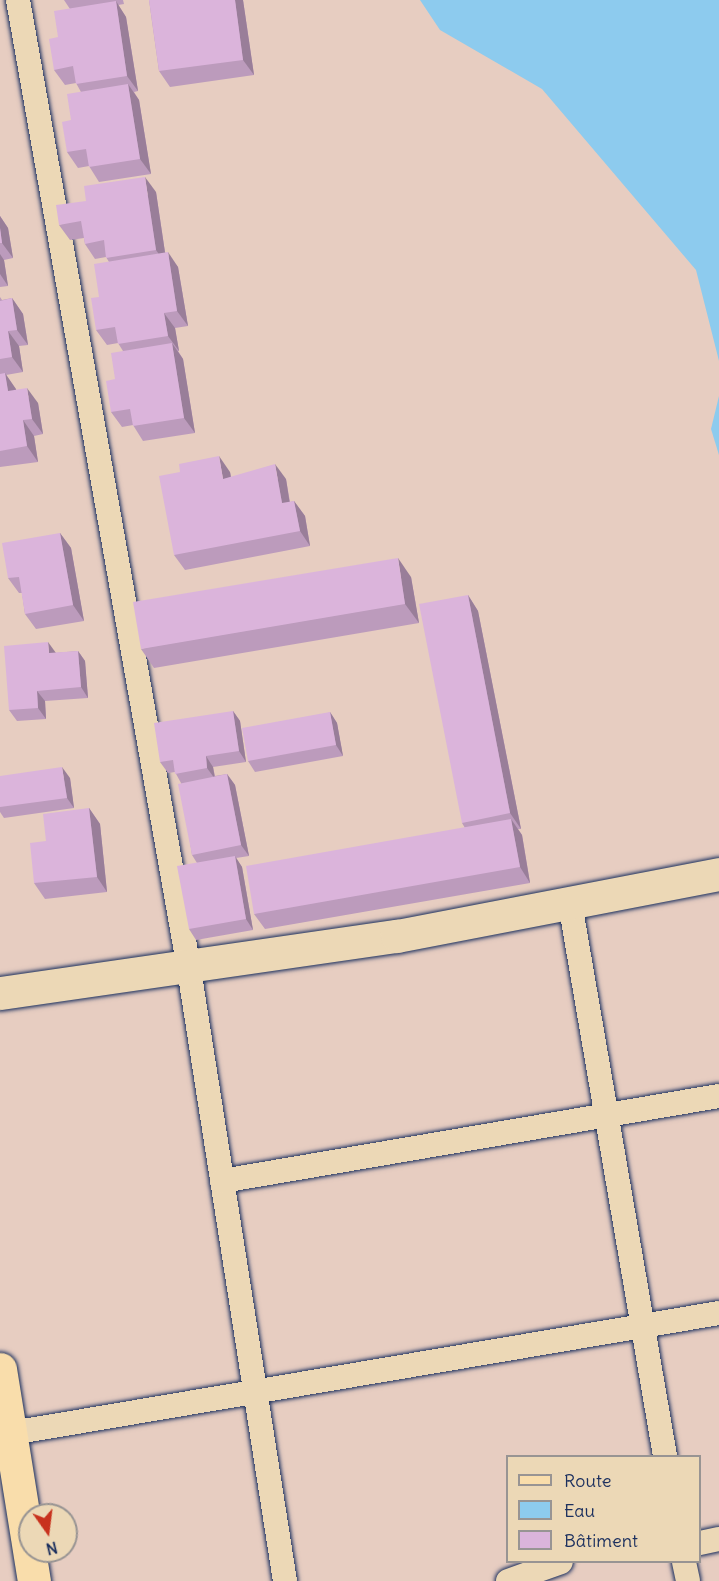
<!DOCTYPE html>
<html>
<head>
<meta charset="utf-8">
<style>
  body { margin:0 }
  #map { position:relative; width:719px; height:1581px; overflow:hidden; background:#e7cdc1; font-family:Delius,sans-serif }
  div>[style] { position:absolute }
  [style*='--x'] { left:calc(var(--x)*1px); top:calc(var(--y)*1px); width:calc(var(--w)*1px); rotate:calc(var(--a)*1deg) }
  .water>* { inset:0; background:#8dcbee }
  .roads { filter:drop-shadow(0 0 2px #1b2f5e) drop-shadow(0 0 2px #1b2f5e) }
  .street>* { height:24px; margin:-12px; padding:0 12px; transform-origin:12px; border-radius:12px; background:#ecd8b6 }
  .secondary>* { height:33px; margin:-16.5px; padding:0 16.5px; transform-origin:16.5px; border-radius:16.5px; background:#ecd8b6 }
  .primary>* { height:33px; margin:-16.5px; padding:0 16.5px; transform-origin:16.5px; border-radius:16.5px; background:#f9ddab }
  .wall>* { inset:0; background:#bc9bbc }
  .shaded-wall>* { inset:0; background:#997e99 }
  .building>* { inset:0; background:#dbb4db }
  span { translate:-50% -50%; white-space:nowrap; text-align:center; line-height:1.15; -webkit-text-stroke:5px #ecd8b6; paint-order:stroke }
  .legend { position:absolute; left:506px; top:1455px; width:195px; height:108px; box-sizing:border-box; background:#ecd8b6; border:2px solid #989493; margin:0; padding:8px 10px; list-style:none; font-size:18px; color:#1b2f5e }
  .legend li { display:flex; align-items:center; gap:12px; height:30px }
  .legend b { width:30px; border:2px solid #989493 }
  .north { position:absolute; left:18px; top:1503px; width:60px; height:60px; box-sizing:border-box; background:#ecd8b6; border:2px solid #989493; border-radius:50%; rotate:166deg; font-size:16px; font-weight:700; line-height:24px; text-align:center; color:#1b2f5e }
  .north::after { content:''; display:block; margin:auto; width:21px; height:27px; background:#c8321e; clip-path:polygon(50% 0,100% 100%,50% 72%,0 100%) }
</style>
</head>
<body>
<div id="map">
  <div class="water">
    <div style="clip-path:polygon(420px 0,719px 0,719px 361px,696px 270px,542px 89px,440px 30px)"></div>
    <div style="clip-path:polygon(719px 396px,719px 455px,711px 429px)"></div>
  </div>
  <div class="roads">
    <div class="street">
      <div style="--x:18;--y:0;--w:978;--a:79.99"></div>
      <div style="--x:188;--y:963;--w:626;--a:81.08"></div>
      <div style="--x:570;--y:903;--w:561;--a:80.25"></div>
      <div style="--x:222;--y:1181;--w:504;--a:-9.71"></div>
      <div style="--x:0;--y:1435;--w:729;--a:-9.63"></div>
      <div style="--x:700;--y:1543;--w:19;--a:-12"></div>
      <div style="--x:684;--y:1562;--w:19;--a:78"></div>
      <div style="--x:508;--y:1581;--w:56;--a:-19.7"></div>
    </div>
    <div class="secondary">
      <div style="--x:0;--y:993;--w:401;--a:-8.2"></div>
      <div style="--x:397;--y:936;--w:328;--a:-10.9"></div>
    </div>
    <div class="primary">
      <div style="--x:0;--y:1369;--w:215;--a:80.9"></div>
    </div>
  </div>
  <div class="wall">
    <div style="clip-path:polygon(64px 0,123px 0,124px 4px,118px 5px,126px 17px,138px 91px,134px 92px,139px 100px,151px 174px,99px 182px,89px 166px,78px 168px,67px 152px,71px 120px,81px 92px,76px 83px,65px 85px,54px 70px,58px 37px,70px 9px)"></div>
    <div style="clip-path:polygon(149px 0,243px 0,254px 75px,170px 87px,159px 71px)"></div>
    <div style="clip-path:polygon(156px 192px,165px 252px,178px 267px,188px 326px,175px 328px,179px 351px,178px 351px,183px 359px,195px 433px,143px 441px,133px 425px,122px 427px,111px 412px,115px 379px,123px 351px,118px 343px,107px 345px,96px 330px,99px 297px,109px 262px,106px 257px,95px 259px,85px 244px,84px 238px,70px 240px,59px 225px)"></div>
    <div style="clip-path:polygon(0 216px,8px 228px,13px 258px,4px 260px,8px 286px,0 287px)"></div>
    <div style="clip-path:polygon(0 297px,2px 300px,12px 298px,23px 314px,28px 345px,19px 346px,23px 372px,6px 375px,16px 390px,38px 403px,43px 434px,34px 436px,38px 462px,0 467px)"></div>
    <div style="clip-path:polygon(230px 472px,231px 477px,286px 479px,290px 502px,294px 501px,305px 516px,310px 546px,185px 570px,174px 555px)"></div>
    <div style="clip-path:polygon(60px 533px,71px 548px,84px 621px,36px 629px,25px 614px,22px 593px,19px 593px,8px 578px)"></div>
    <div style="clip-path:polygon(411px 577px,419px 623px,154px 668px,141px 649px)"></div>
    <div style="clip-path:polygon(468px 595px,478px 611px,521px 829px,518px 829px,522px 835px,530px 883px,265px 929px,254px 914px,465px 828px,462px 823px)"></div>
    <div style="clip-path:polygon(78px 651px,85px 661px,88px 698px,45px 701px,46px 719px,17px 721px,9px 710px,55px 653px)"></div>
    <div style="clip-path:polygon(233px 711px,240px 721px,246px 762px,213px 767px,215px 776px,227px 774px,235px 785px,249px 856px,236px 858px,242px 867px,253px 930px,196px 940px,189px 929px,197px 863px,192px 855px,181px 783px,175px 772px,168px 773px,160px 762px)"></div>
    <div style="clip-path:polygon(330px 712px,337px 723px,343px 756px,255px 772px,248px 761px)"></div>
    <div style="clip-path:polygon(0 776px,70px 778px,74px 808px,4px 818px,0 812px)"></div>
    <div style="clip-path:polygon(89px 808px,100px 824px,107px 892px,45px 899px,34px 883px,46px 841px)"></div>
  </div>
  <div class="shaded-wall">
    <div style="clip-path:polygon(235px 0,243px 0,254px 75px,243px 60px)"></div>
    <div style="clip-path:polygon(116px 1px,126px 17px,138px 91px,127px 76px)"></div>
    <div style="clip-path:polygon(128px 84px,139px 100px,151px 174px,140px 159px)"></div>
    <div style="clip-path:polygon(145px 177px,156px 192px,167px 266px,156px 250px)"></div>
    <div style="clip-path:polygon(0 216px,8px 228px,13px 258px,2px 243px,0 228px)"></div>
    <div style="clip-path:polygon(168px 252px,178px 267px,188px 326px,177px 311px)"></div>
    <div style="clip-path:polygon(0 254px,4px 260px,8px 286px,0 274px)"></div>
    <div style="clip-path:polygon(12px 298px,23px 314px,28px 345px,17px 330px)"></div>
    <div style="clip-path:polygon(164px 313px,175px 328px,179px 351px,168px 336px)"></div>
    <div style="clip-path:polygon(8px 331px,19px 346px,23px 372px,12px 357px)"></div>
    <div style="clip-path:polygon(172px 343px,183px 359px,195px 433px,184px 418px)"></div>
    <div style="clip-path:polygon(5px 373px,16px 389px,19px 406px,8px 391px)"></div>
    <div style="clip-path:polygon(27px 388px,38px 403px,43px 434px,32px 419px)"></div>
    <div style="clip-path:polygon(23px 420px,34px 436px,38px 462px,27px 446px)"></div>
    <div style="clip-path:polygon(219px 456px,230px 472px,234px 495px,223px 479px)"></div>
    <div style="clip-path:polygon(275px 464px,286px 479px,292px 518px,282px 503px)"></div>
    <div style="clip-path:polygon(294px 501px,305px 516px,310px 546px,300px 531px)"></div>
    <div style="clip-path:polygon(60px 533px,71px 548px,84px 621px,73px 605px)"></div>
    <div style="clip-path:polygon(398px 558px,411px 577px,419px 623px,405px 604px)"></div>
    <div style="clip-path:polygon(468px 595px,478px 611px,521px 829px,510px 813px)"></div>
    <div style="clip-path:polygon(48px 642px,56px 653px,49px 653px)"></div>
    <div style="clip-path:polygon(78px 651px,85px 661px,88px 698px,81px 687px)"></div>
    <div style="clip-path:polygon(37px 691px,45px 701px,46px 719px,38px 708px)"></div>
    <div style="clip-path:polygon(233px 711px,240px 721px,246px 762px,239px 751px)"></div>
    <div style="clip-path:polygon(330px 712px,337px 723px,343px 756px,336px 745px)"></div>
    <div style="clip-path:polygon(206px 756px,213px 767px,215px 779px,207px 768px)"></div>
    <div style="clip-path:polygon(62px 767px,70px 778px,74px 808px,67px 798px)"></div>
    <div style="clip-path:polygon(227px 774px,235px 785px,249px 856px,241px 845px)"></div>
    <div style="clip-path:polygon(89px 808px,100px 824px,107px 892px,97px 877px)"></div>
    <div style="clip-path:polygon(511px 819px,522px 835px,530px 883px,520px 867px)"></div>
    <div style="clip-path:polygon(235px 856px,242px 867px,253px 930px,246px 919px)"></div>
  </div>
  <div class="building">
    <div style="clip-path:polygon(149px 0,235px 0,243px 60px,159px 71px)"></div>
    <div style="clip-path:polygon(116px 1px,127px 76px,76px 84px,73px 66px,54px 70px,49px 39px,58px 37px,54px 11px)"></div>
    <div style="clip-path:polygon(128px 84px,140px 159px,89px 167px,86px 149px,67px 152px,62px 122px,71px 120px,67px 94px)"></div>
    <div style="clip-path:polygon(145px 177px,156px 250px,106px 258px,104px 240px,85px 244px,81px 221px,59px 225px,56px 205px,86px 201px,84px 186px)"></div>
    <div style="clip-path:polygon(0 228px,2px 243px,0 243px)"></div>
    <div style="clip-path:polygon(168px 252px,177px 311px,164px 313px,168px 336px,118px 344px,115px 327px,96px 330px,91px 298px,99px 297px,94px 264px)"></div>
    <div style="clip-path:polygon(12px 298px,17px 330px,8px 331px,12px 357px,0 359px,0 301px)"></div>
    <div style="clip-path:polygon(172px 343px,184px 418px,133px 426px,130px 409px,111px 412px,106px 381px,115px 379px,111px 353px)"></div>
    <div style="clip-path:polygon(5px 373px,8px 391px,27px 388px,32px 419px,23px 420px,27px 446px,0 451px,0 374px)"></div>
    <div style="clip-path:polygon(219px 456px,223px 479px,275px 464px,282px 503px,294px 501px,300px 531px,174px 555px,159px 476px,180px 472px,179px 464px)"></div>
    <div style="clip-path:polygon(60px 533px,73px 605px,25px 614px,19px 577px,8px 578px,2px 543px)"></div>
    <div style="clip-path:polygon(398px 558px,405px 604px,141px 649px,133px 602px)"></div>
    <div style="clip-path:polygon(468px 595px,510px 813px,462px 823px,419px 604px)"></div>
    <div style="clip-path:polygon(48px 642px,49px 653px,78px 651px,81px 687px,37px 691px,38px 708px,9px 710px,4px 646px)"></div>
    <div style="clip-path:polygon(233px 711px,239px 751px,206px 756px,207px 768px,175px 774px,173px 760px,160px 762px,154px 723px)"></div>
    <div style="clip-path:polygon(330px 712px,336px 745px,248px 761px,242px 728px)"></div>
    <div style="clip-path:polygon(62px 767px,67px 798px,0 807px,0 776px)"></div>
    <div style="clip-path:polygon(227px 774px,241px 845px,192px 855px,178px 784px)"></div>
    <div style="clip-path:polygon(89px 808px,97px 877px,34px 883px,30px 843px,46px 841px,43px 814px)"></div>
    <div style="clip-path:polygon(511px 819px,520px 867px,254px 914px,246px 866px)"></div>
    <div style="clip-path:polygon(235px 856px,246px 919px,189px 929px,177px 866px)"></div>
  </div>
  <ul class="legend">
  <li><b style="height:8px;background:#f9ddab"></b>Route</li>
  <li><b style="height:16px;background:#8dcbee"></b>Eau</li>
  <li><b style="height:16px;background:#dbb4db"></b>Bâtiment</li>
  </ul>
  <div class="north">N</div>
</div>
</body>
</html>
